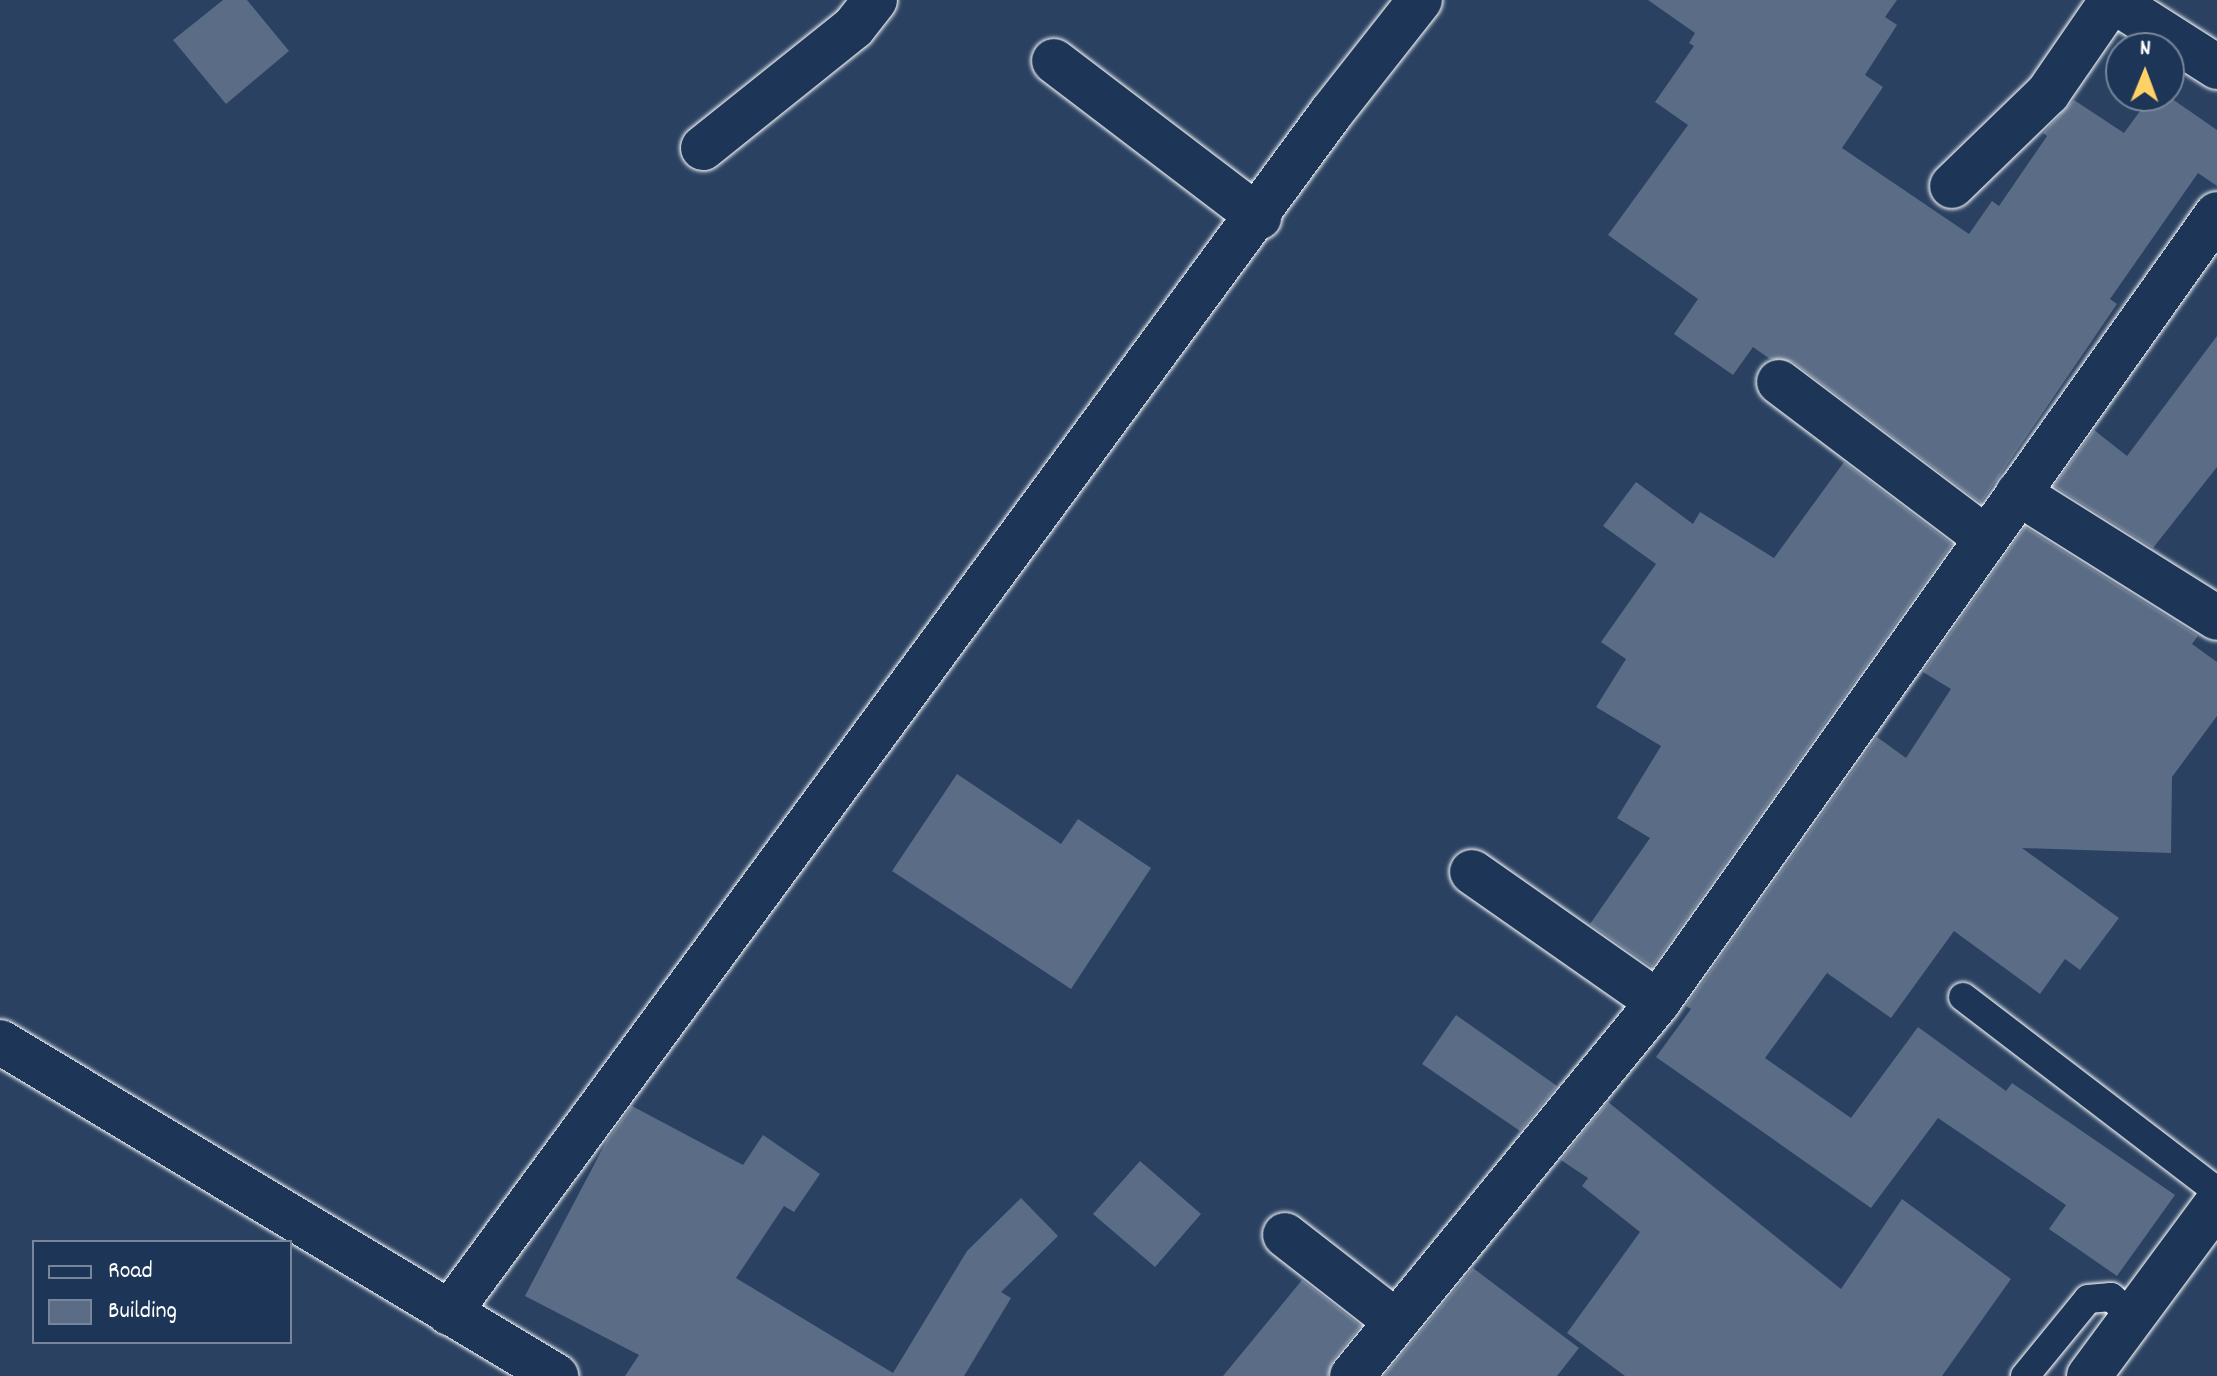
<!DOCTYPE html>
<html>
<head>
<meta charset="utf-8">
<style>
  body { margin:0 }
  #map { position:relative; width:2217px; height:1376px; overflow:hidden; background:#2a4161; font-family:Dekko,sans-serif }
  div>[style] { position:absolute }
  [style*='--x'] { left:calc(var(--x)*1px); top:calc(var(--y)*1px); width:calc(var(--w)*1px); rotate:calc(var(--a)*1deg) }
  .building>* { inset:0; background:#5b6c86 }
  .roads { filter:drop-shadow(0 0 2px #fff) drop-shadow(0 0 2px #fff) }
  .service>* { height:28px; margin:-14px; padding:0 14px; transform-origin:14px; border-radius:14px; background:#1d3557 }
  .minor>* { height:44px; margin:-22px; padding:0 22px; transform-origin:22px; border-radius:22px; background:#1d3557 }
  .tertiary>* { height:44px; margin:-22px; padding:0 22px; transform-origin:22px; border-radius:22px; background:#1d3557 }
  span { translate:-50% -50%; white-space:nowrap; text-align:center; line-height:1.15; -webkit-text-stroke:7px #1d3557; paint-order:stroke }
  .legend { position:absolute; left:32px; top:1240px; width:260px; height:104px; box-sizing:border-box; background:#1d3557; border:2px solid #77869a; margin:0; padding:10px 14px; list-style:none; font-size:24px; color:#fff }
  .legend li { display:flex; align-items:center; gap:16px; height:40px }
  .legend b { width:40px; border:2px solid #77869a }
  .north { position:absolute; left:2105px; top:32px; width:80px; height:80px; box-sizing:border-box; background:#1d3557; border:2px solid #77869a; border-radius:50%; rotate:1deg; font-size:22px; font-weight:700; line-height:32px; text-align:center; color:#fff }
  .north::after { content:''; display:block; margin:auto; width:28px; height:36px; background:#ffd166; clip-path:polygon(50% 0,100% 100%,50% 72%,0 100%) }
</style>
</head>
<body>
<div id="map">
  <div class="building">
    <div style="clip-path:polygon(223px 0,247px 0,289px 51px,226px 104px,173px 40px)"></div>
    <div style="clip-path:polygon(1648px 0,1897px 0,1885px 17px,1897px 25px,1865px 75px,1883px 87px,1842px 148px,1969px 234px,1992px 201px,1999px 206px,2047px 136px,2043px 133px,2074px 100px,2124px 133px,2151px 96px,2168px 96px,2217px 130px,2217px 186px,2198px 173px,2110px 299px,2117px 304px,1981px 503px,1793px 362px,1770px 359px,1753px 347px,1733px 375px,1674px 334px,1698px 299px,1608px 235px,1688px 125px,1655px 102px,1694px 46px,1689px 43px,1695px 33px)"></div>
    <div style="clip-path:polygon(2217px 336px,2217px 467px,2153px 548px,2054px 486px,2094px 430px,2127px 456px)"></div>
    <div style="clip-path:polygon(1844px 462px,1952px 544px,1652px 967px,1590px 924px,1650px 838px,1617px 818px,1661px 746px,1596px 707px,1626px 659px,1601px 642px,1656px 564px,1603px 526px,1636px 482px,1693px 524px,1700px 512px,1774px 558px)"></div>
    <div style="clip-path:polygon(2025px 527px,2198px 636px,2192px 644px,2217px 662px,2217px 716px,2172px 777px,2171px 853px,2022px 848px,2119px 918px,2080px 970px,2065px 959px,2040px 994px,1954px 931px,1891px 1018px,1827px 973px,1765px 1058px,1851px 1118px,1918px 1027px,2006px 1091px,2012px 1083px,2175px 1195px,2117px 1276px,2049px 1229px,2066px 1205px,1938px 1118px,1871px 1208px,1656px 1057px,1691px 1009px,1686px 1006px,1877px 737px,1906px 758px,1951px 689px,1923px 672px)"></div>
    <div style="clip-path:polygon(957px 774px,1061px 844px,1078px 819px,1151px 868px,1071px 989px,892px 871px)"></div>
    <div style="clip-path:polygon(1456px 1015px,1557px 1086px,1520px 1131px,1422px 1064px)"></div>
    <div style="clip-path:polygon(1608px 1102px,1841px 1289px,1902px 1199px,2011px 1279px,1942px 1376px,1625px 1376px,1567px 1333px,1640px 1232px,1582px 1186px,1588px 1178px,1561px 1160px)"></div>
    <div style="clip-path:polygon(632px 1106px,743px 1165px,763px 1135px,820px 1174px,794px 1212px,784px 1206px,736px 1278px,893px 1373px,967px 1251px,1021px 1198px,1058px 1236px,1001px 1292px,1011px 1298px,964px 1376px,625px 1376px,639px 1355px,525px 1296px,606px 1142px)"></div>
    <div style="clip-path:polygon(1140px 1161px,1201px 1214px,1155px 1267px,1093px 1214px)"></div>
    <div style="clip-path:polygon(1473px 1268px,1579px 1348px,1557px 1376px,1384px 1376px)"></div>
    <div style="clip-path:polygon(1302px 1280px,1361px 1326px,1333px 1360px,1328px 1376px,1223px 1376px)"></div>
  </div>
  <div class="roads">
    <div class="service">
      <div style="--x:1963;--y:997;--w:320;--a:37.4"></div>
      <div style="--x:2025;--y:1376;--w:99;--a:-50.7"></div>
      <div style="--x:2088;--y:1299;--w:23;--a:-5"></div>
      <div style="--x:2111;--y:1297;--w:30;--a:42"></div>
    </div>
    <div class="minor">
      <div style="--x:2112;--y:0;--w:125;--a:32.5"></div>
      <div style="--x:1054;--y:61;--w:258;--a:37.3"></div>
      <div style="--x:703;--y:148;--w:193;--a:-38.7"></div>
      <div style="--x:854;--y:27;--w:34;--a:-52"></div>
      <div style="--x:1952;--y:186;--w:134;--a:-44.1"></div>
      <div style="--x:2048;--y:93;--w:113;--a:-55.5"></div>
      <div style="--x:1779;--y:382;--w:259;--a:37"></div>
      <div style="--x:2018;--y:493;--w:235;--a:32.1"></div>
      <div style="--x:1472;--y:872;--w:227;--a:35"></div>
      <div style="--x:1285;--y:1235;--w:138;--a:37.9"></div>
      <div style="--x:449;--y:1313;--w:1489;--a:-53.68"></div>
      <div style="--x:1331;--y:113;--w:144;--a:-51.8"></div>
      <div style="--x:1352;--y:1376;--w:483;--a:-50.7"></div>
      <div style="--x:1658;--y:1002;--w:966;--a:-54.65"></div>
      <div style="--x:2089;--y:1376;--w:215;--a:-53.5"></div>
    </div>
    <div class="tertiary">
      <div style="--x:0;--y:1042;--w:649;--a:30.99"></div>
    </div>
  </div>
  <ul class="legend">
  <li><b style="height:10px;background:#1d3557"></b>Road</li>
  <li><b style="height:22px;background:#5b6c86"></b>Building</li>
  </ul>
  <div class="north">N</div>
</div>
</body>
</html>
